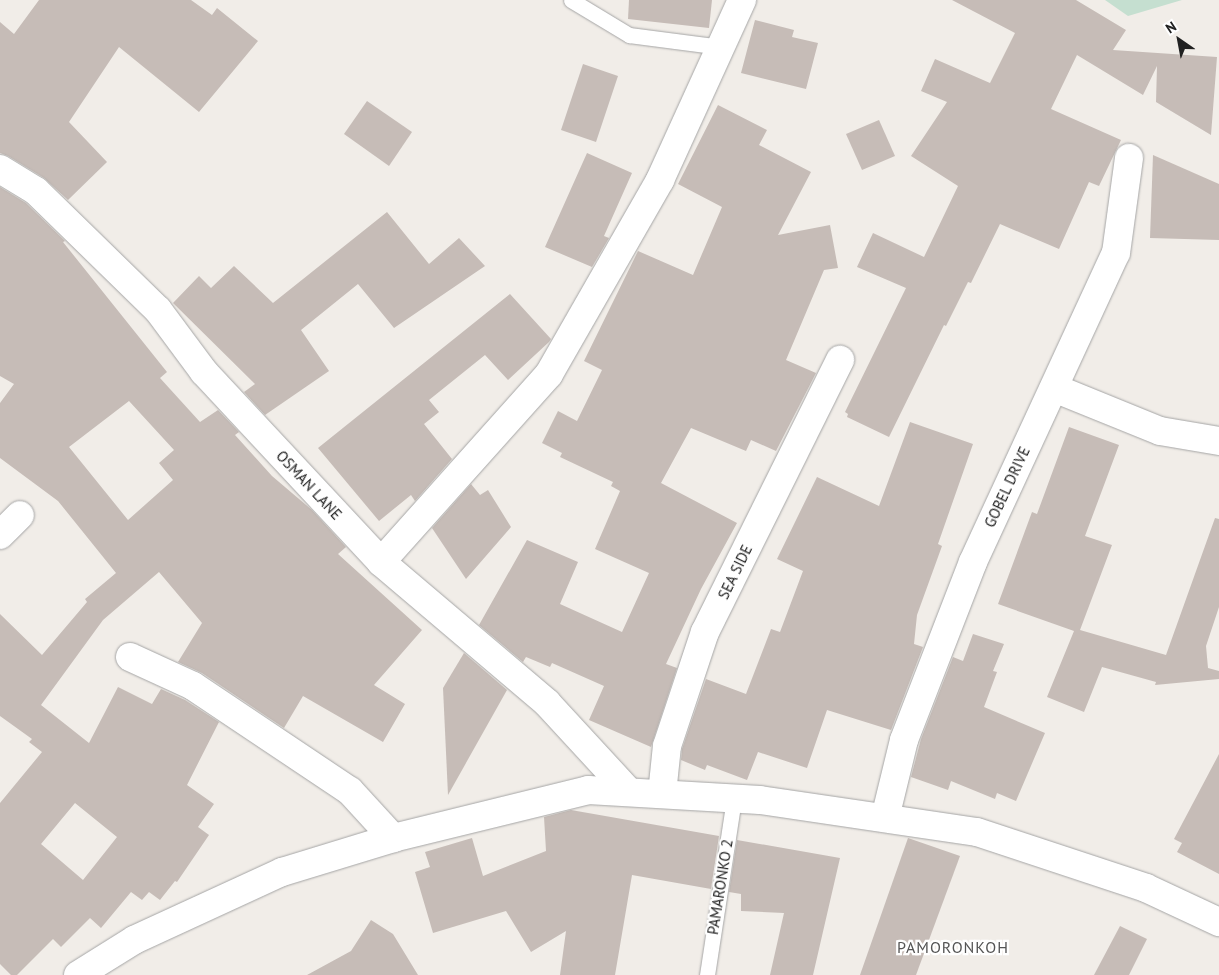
<!DOCTYPE html>
<html>
<head>
<meta charset="utf-8">
<style>
  body { margin:0 }
  #map { position:relative; width:1219px; height:975px; overflow:hidden; background:#f1ede8; font-family:"PT Sans",sans-serif }
  div>[style] { position:absolute }
  [style*='--x'] { left:calc(var(--x)*1px); top:calc(var(--y)*1px); width:calc(var(--w)*1px); rotate:calc(var(--a)*1deg) }
  .wetland>* { inset:0; background:#c5dfd0 }
  .building>* { inset:0; background:#c6bcb7 }
  .roads { filter:drop-shadow(0 0 1px #a5a5a5) drop-shadow(0 0 1px #a5a5a5) }
  .lane>* { height:15px; margin:-7.5px; padding:0 7.5px; transform-origin:7.5px; border-radius:7.5px; background:#fff }
  .street>* { height:28px; margin:-14px; padding:0 14px; transform-origin:14px; border-radius:14px; background:#fff }
  span { translate:-50% -50%; white-space:nowrap; text-align:center; line-height:1.15; -webkit-text-stroke:4.5px #fff; paint-order:stroke }
  .street-label { font-size:15px; color:#212121 }
  .neighbourhood-label { font-size:16px; color:#545454; letter-spacing:1px }
  .north { position:absolute; left:1154px; top:15px; width:50px; height:50px; -webkit-text-stroke:4px #fff; paint-order:stroke; rotate:327deg; font-size:14px; font-weight:700; line-height:20px; text-align:center; color:#212121 }
  .north::after { content:''; display:block; margin:auto; width:18px; height:22px; background:#212121; clip-path:polygon(50% 0,100% 100%,50% 72%,0 100%) }
</style>
</head>
<body>
<div id="map">
  <div class="wetland">
    <div style="clip-path:polygon(1105px 0,1182px 0,1128px 16px)"></div>
  </div>
  <div class="building">
    <div style="clip-path:polygon(39px 0,191px 0,212px 15px,217px 8px,258px 41px,199px 112px,119px 47px,69px 122px,107px 162px,68px 200px,44px 178px,8px 156px,0 153px,0 22px,14px 34px)"></div>
    <div style="clip-path:polygon(629px 0,712px 0,709px 28px,628px 19px)"></div>
    <div style="clip-path:polygon(952px 0,1076px 0,1126px 30px,1113px 50px,1217px 57px,1211px 135px,1156px 102px,1157px 66px,1143px 95px,1077px 55px,1051px 109px,1121px 140px,1099px 186px,1089px 182px,1059px 249px,1000px 224px,971px 283px,968px 282px,946px 326px,944px 325px,889px 437px,847px 417px,848px 414px,845px 412px,906px 288px,857px 267px,873px 233px,924px 257px,958px 186px,911px 156px,947px 102px,921px 91px,935px 59px,990px 83px,1015px 33px)"></div>
    <div style="clip-path:polygon(755px 20px,794px 30px,792px 37px,818px 43px,806px 89px,741px 73px)"></div>
    <div style="clip-path:polygon(583px 64px,618px 76px,596px 142px,561px 130px)"></div>
    <div style="clip-path:polygon(367px 101px,412px 132px,389px 166px,344px 134px)"></div>
    <div style="clip-path:polygon(718px 105px,767px 130px,759px 145px,811px 172px,778px 235px,830px 225px,838px 268px,824px 270px,786px 360px,816px 373px,776px 451px,751px 440px,746px 451px,691px 428px,661px 483px,737px 523px,701px 589px,666px 664px,677px 668px,651px 747px,589px 720px,604px 686px,552px 663px,550px 667px,526px 657px,523px 662px,479px 625px,527px 540px,578px 562px,560px 604px,622px 632px,649px 573px,595px 549px,620px 491px,611px 486px,613px 482px,560px 457px,562px 453px,542px 443px,558px 411px,577px 421px,602px 370px,584px 361px,638px 251px,693px 275px,722px 207px,678px 184px)"></div>
    <div style="clip-path:polygon(879px 120px,895px 156px,862px 170px,846px 134px)"></div>
    <div style="clip-path:polygon(587px 153px,632px 173px,604px 236px,609px 238px,592px 267px,545px 247px)"></div>
    <div style="clip-path:polygon(1153px 155px,1219px 184px,1219px 240px,1150px 238px)"></div>
    <div style="clip-path:polygon(evenodd,0 187px,26px 203px,65px 241px,63px 242px,167px 372px,160px 378px,200px 422px,218px 410px,239px 432px,235px 435px,272px 476px,312px 510px,346px 547px,338px 554px,422px 630px,374px 685px,405px 704px,383px 742px,303px 696px,284px 728px,202px 673px,178px 662px,202px 623px,159px 572px,103px 620px,41px 705px,89px 743px,118px 687px,152px 704px,161px 689px,185px 700px,219px 722px,187px 785px,214px 804px,198px 827px,209px 835px,177px 882px,175px 881px,160px 900px,149px 892px,142px 900px,131px 892px,101px 928px,90px 918px,61px 947px,53px 939px,17px 975px,11px 975px,0 964px,0 803px,42px 752px,29px 742px,32px 739px,0 716px,0 614px,42px 655px,87px 602px,85px 599px,116px 573px,58px 501px,0 458px,0 403px,14px 384px,0 376px,0 187px,129px 401px,174px 450px,159px 463px,173px 480px,128px 520px,69px 447px,129px 401px,0 187px,75px 803px,117px 837px,83px 880px,41px 844px,75px 803px)"></div>
    <div style="clip-path:polygon(387px 212px,429px 264px,459px 238px,485px 266px,394px 328px,358px 284px,301px 330px,329px 371px,265px 415px,244px 392px,255px 384px,173px 303px,199px 276px,211px 288px,234px 266px,273px 303px)"></div>
    <div style="clip-path:polygon(510px 294px,551px 339px,549px 342px,508px 380px,485px 355px,429px 400px,439px 412px,424px 424px,452px 459px,415px 501px,411px 495px,379px 521px,318px 448px)"></div>
    <div style="clip-path:polygon(910px 422px,973px 444px,938px 544px,942px 546px,917px 615px,914px 644px,923px 647px,891px 730px,827px 710px,807px 768px,758px 752px,747px 780px,707px 765px,705px 770px,681px 760px,682px 749px,706px 679px,746px 694px,771px 629px,780px 632px,803px 571px,777px 559px,817px 477px,879px 506px)"></div>
    <div style="clip-path:polygon(1069px 427px,1119px 445px,1085px 536px,1112px 545px,1080px 630px,1166px 655px,1215px 518px,1219px 519px,1219px 607px,1206px 646px,1208px 668px,1219px 671px,1219px 679px,1155px 685px,1156px 682px,1102px 667px,1084px 712px,1047px 697px,1074px 631px,998px 604px,1032px 512px,1037px 514px)"></div>
    <div style="clip-path:polygon(471px 484px,480px 495px,488px 490px,511px 527px,466px 579px,432px 528px)"></div>
    <div style="clip-path:polygon(973px 634px,1004px 644px,993px 671px,997px 672px,984px 707px,1045px 733px,1016px 801px,997px 793px,995px 799px,951px 781px,948px 790px,911px 777px,921px 739px,953px 657px,963px 661px)"></div>
    <div style="clip-path:polygon(464px 653px,507px 690px,448px 795px,443px 688px)"></div>
    <div style="clip-path:polygon(1219px 754px,1219px 874px,1177px 852px,1182px 843px,1174px 839px)"></div>
    <div style="clip-path:polygon(571px 810px,719px 836px,711px 889px,632px 875px,615px 975px,560px 975px,566px 931px,531px 952px,506px 911px,433px 933px,415px 872px,430px 867px,425px 852px,472px 838px,483px 876px,546px 851px,544px 817px)"></div>
    <div style="clip-path:polygon(908px 838px,960px 856px,916px 975px,860px 975px)"></div>
    <div style="clip-path:polygon(737px 840px,840px 858px,813px 975px,770px 975px,784px 913px,741px 911px,741px 894px,729px 892px)"></div>
    <div style="clip-path:polygon(371px 920px,393px 934px,418px 975px,307px 975px,351px 951px)"></div>
    <div style="clip-path:polygon(1120px 926px,1147px 939px,1129px 975px,1094px 975px)"></div>
  </div>
  <div class="roads">
    <div class="lane">
      <div style="--x:571;--y:0;--w:68;--a:31.1"></div>
      <div style="--x:629;--y:35;--w:93;--a:7.4"></div>
      <div style="--x:707;--y:975;--w:179;--a:-81.3"></div>
    </div>
    <div class="street">
      <div style="--x:0;--y:169;--w:42;--a:31.4"></div>
      <div style="--x:36;--y:191;--w:170;--a:44.3"></div>
      <div style="--x:158;--y:310;--w:77;--a:53.4"></div>
      <div style="--x:204;--y:372;--w:260;--a:47"></div>
      <div style="--x:381;--y:562;--w:218;--a:40.3"></div>
      <div style="--x:547;--y:703;--w:121;--a:47.3"></div>
      <div style="--x:1054;--y:388;--w:114;--a:22.1"></div>
      <div style="--x:1160;--y:431;--w:60;--a:9.6"></div>
      <div style="--x:0;--y:535;--w:28;--a:-45"></div>
      <div style="--x:381;--y:562;--w:252;--a:-48.2"></div>
      <div style="--x:549;--y:374;--w:224;--a:-60.2"></div>
      <div style="--x:660;--y:180;--w:198;--a:-65.5"></div>
      <div style="--x:130;--y:657;--w:69;--a:24.7"></div>
      <div style="--x:193;--y:686;--w:189;--a:33.8"></div>
      <div style="--x:350;--y:791;--w:64;--a:47.5"></div>
      <div style="--x:662;--y:794;--w:48;--a:-84.1"></div>
      <div style="--x:667;--y:746;--w:120;--a:-71.6"></div>
      <div style="--x:705;--y:632;--w:304;--a:-63.6"></div>
      <div style="--x:885;--y:818;--w:80;--a:-76.3"></div>
      <div style="--x:904;--y:740;--w:191;--a:-68.8"></div>
      <div style="--x:973;--y:562;--w:340;--a:-65.2"></div>
      <div style="--x:1116;--y:253;--w:96;--a:-82.2"></div>
      <div style="--x:78;--y:975;--w:66;--a:-32"></div>
      <div style="--x:134;--y:940;--w:163;--a:-24.7"></div>
      <div style="--x:282;--y:872;--w:116;--a:-17"></div>
      <div style="--x:393;--y:838;--w:201;--a:-13.8"></div>
      <div style="--x:588;--y:790;--w:172;--a:3.3"></div>
      <div style="--x:760;--y:800;--w:219;--a:8.4"></div>
      <div style="--x:977;--y:832;--w:178;--a:18.3"></div>
      <div style="--x:1146;--y:888;--w:81;--a:25"></div>
    </div>
  </div>
  <div class="street-label">
    <span style="left:309px;top:485px;rotate:47deg">OSMAN LANE</span>
    <span style="left:1007px;top:487px;rotate:-65deg">GOBEL DRIVE</span>
    <span style="left:735px;top:572px;rotate:-64deg">SEA SIDE</span>
    <span style="left:720px;top:887px;rotate:-81deg">PAMARONKO 2</span>
  </div>
  <div class="neighbourhood-label">
    <span style="left:953px;top:947px">PAMORONKOH</span>
  </div>
  <div class="north">N</div>
</div>
</body>
</html>
